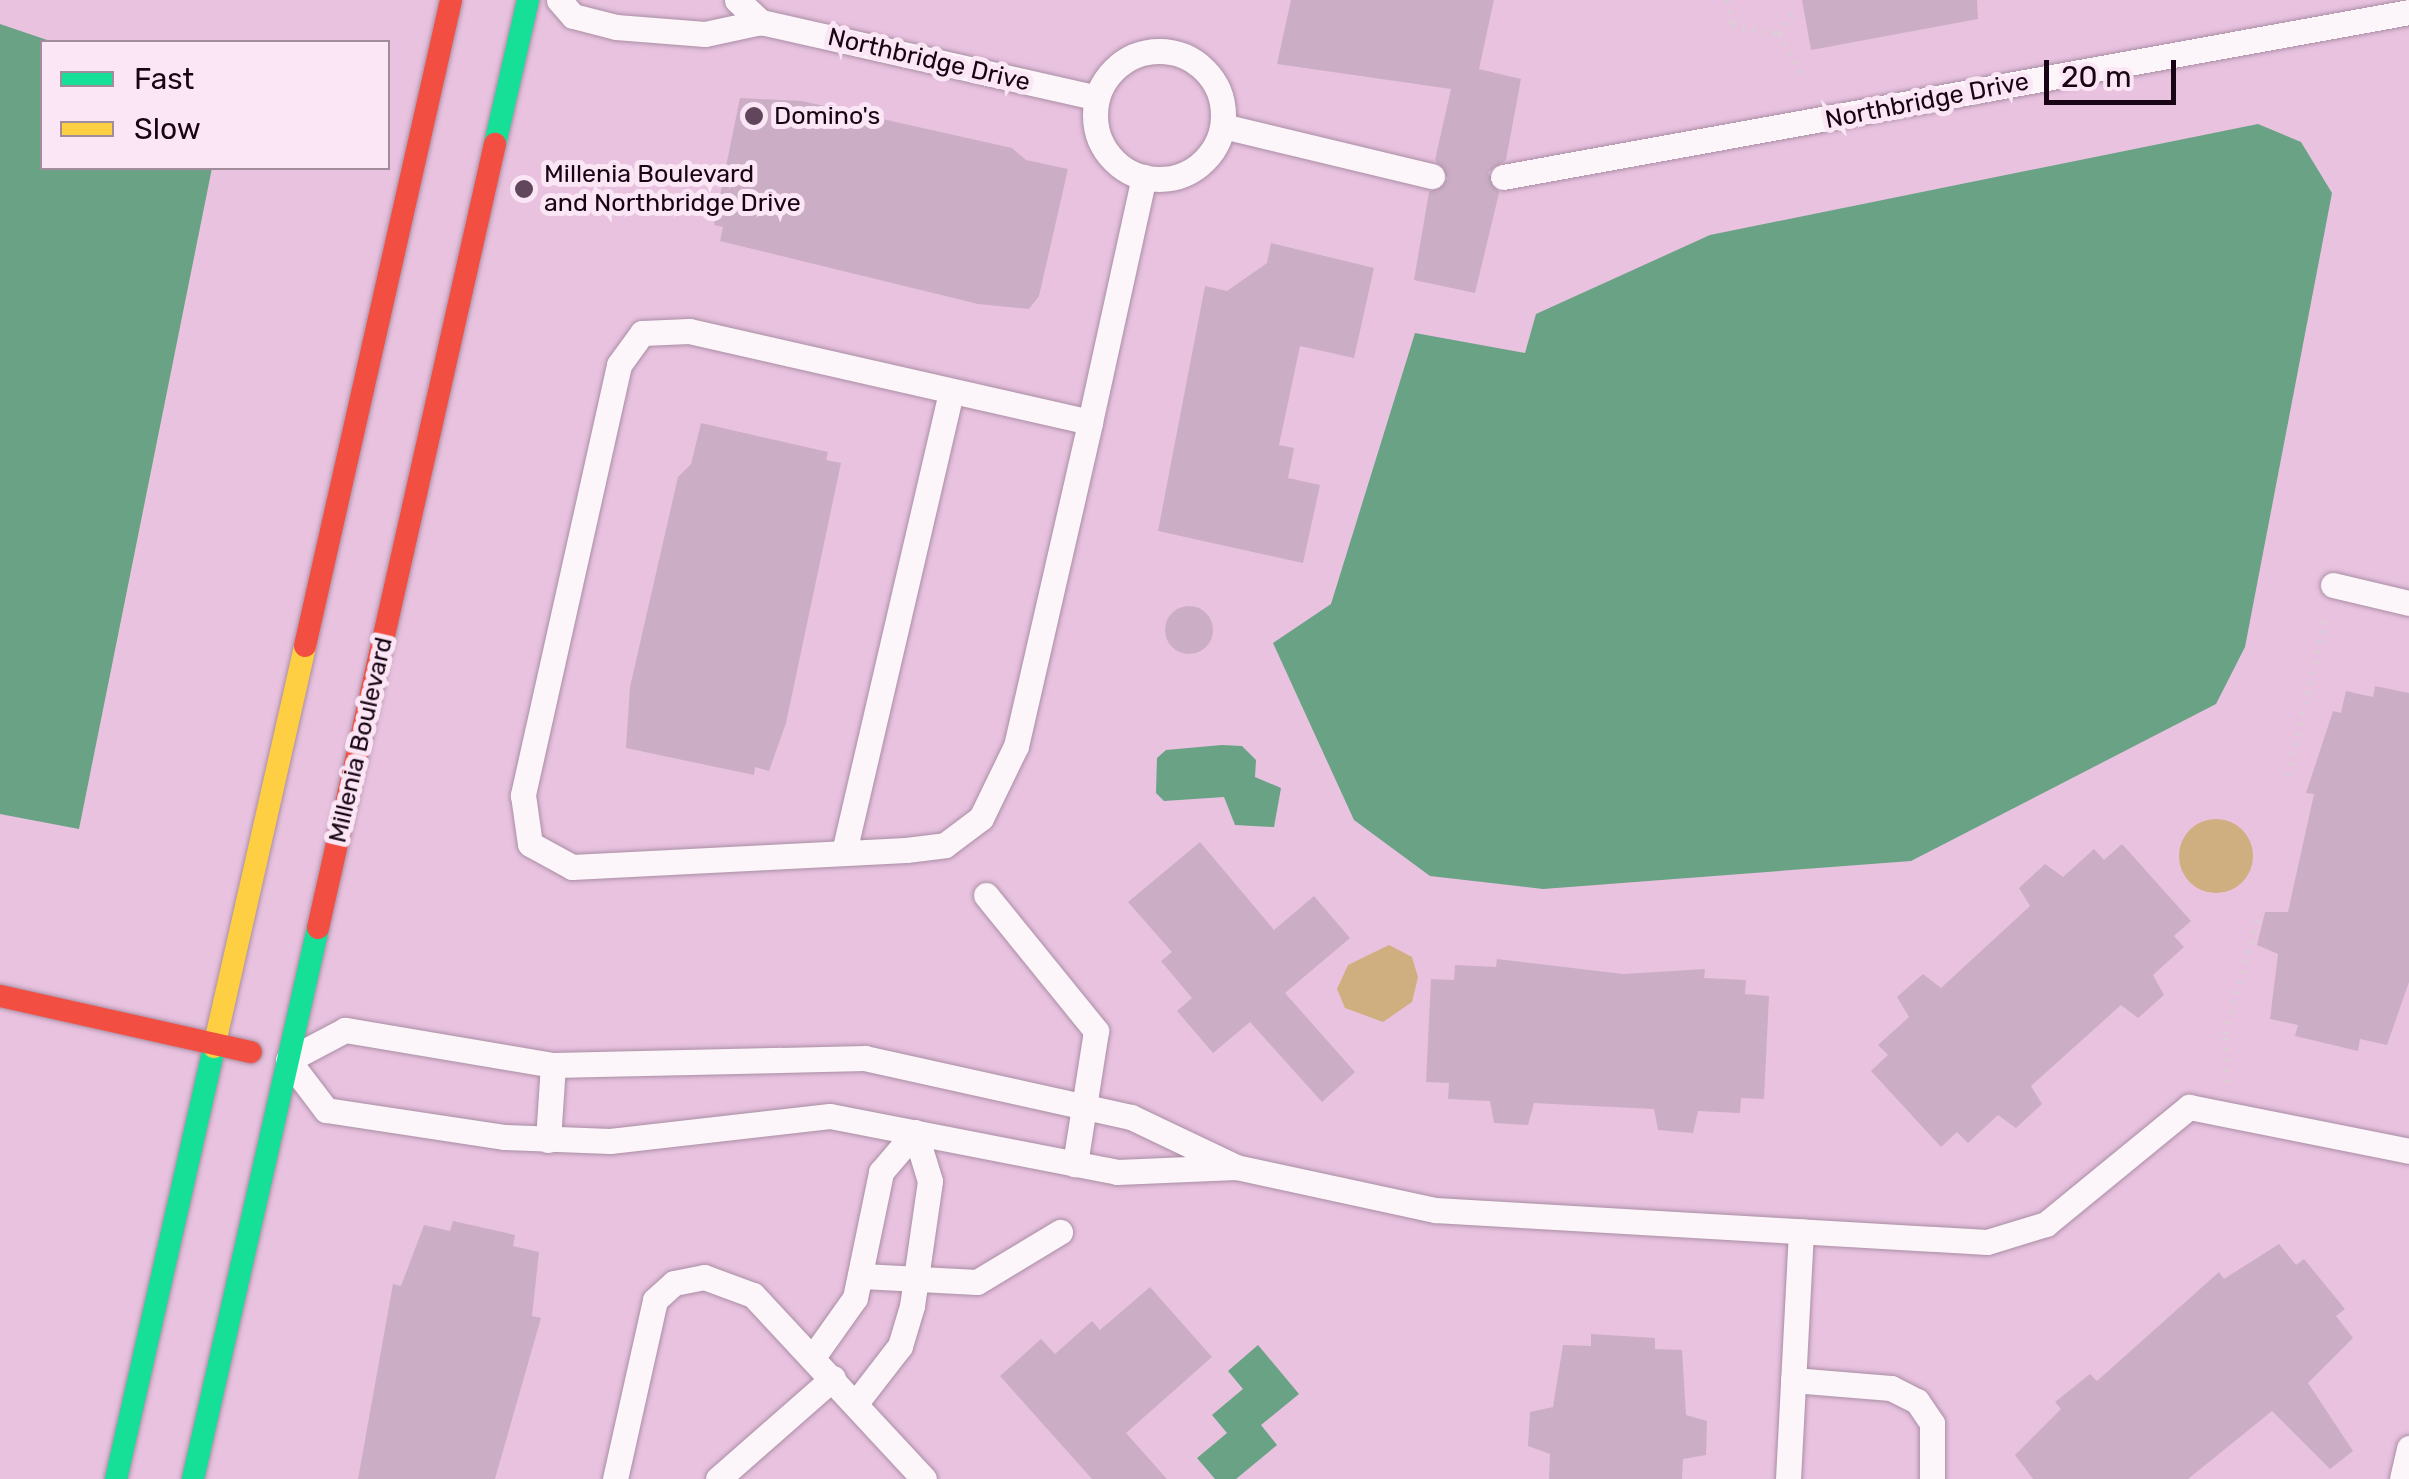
<!DOCTYPE html>
<html>
<head>
<meta charset="utf-8">
<style>
  body { margin:0 }
  #map { position:relative; width:2409px; height:1479px; overflow:hidden; background:#e8c2df; font-family:Rubik,sans-serif }
  div>[style] { position:absolute }
  [style*='--x'] { left:calc(var(--x)*1px); top:calc(var(--y)*1px); width:calc(var(--w)*1px); rotate:calc(var(--a)*1deg) }
  .green>* { inset:0; background:#cfaf7f }
  .round { border-radius:50% }
  .water>* { inset:0; background:#69a285 }
  .building>* { inset:0; background:#cbaec5 }
  .path>* { height:6px; margin-top:-3px; transform-origin:0; background:repeating-linear-gradient(90deg,#dacfd7 0 2.5px,transparent 0 10.5px) }
  .roads { filter:drop-shadow(0 0 2px #aa8ea4) drop-shadow(0 0 2px #aa8ea4) }
  .lane>* { height:25px; margin:-12.5px; padding:0 12.5px; transform-origin:12.5px; border-radius:12.5px; background:#fcf6fa }
  .lane>.ring { margin:-12.5px; padding:0; box-sizing:content-box; background:none; border:25px solid #fcf6fa; border-radius:50% }
  .fast>* { height:22px; margin:-11px; padding:0 11px; transform-origin:11px; border-radius:11px; background:#16e098 }
  .slow>* { height:22px; margin:-11px; padding:0 11px; transform-origin:11px; border-radius:11px; background:#ffcf43 }
  .jam>* { height:22px; margin:-11px; padding:0 11px; transform-origin:11px; border-radius:11px; background:#f24e42 }
  .dots>* { width:28px; height:28px; translate:-50% -50%; box-sizing:border-box; border:5px solid #fbe6f5; border-radius:50% }
  span { translate:-50% -50%; white-space:nowrap; text-align:center; line-height:1.15; -webkit-text-stroke:10px #fbe6f5; paint-order:stroke }
  .street-label { font-size:25px; color:#190415 }
  .poi-label { font-size:25px; color:#190415 }
  .left { translate:0 -50%; text-align:left }
  .legend { position:absolute; left:40px; top:40px; width:350px; height:130px; box-sizing:border-box; background:#fbe6f5; border:2px solid #a18c9b; margin:0; padding:12px 18px; list-style:none; font-size:30px; color:#190415 }
  .legend li { display:flex; align-items:center; gap:20px; height:50px }
  .legend b { width:50px; border:2px solid #a18c9b }
  .scale { position:absolute; left:2044px; top:60px; width:132px; height:45px; box-sizing:border-box; border:5px solid #190415; border-top:0; padding-left:12px; font-size:30px; line-height:35px; white-space:nowrap; color:#190415; -webkit-text-stroke:8px #fbe6f5; paint-order:stroke }
</style>
</head>
<body>
<div id="map">
  <div class="green">
    <div class="round" style="left:2179px;top:819px;width:74px;height:74px"></div>
    <div style="clip-path:polygon(1389px 945px,1412px 957px,1418px 977px,1412px 1002px,1383px 1022px,1345px 1008px,1337px 989px,1348px 965px)"></div>
  </div>
  <div class="water">
    <div style="clip-path:polygon(0 24px,53px 42px,42px 42px,42px 168px,212px 168px,79px 829px,0 814px)"></div>
    <div style="clip-path:polygon(2258px 124px,2301px 142px,2332px 193px,2245px 647px,2216px 704px,1911px 861px,1543px 889px,1430px 876px,1354px 820px,1273px 643px,1331px 604px,1415px 333px,1525px 353px,1536px 314px,1710px 235px)"></div>
    <div style="clip-path:polygon(1222px 745px,1242px 746px,1256px 760px,1255px 777px,1281px 788px,1274px 827px,1235px 825px,1224px 797px,1164px 801px,1156px 793px,1157px 758px,1166px 750px)"></div>
    <div style="clip-path:polygon(1258px 1345px,1299px 1394px,1261px 1425px,1277px 1445px,1236px 1479px,1215px 1479px,1197px 1458px,1227px 1433px,1212px 1415px,1243px 1389px,1228px 1371px)"></div>
  </div>
  <div class="building">
    <div style="clip-path:polygon(1291px 0,1494px 0,1479px 69px,1521px 79px,1506px 160px,1488px 172px,1499px 193px,1475px 293px,1414px 280px,1429px 192px,1448px 179px,1435px 160px,1451px 89px,1277px 64px)"></div>
    <div style="clip-path:polygon(1802px 0,1977px 0,1978px 19px,1811px 50px)"></div>
    <div style="clip-path:polygon(740px 98px,802px 101px,1012px 148px,1026px 160px,1068px 169px,1039px 296px,1029px 309px,978px 304px,720px 241px,723px 227px,714px 225px)"></div>
    <div style="clip-path:polygon(1271px 243px,1374px 268px,1354px 358px,1300px 346px,1279px 445px,1294px 448px,1288px 478px,1320px 485px,1303px 563px,1158px 531px,1205px 286px,1227px 291px,1267px 263px)"></div>
    <div style="clip-path:polygon(701px 423px,828px 452px,826px 460px,841px 463px,786px 723px,769px 771px,755px 767px,754px 775px,626px 748px,630px 687px,678px 477px,691px 464px)"></div>
    <div class="round" style="left:1165px;top:606px;width:48px;height:48px"></div>
    <div style="clip-path:polygon(2375px 686px,2409px 693px,2409px 982px,2387px 1045px,2360px 1039px,2358px 1051px,2295px 1036px,2298px 1025px,2270px 1019px,2278px 954px,2257px 945px,2265px 912px,2288px 912px,2314px 794px,2306px 793px,2333px 711px,2341px 713px,2346px 691px,2373px 697px)"></div>
    <div style="clip-path:polygon(1200px 842px,1274px 930px,1314px 896px,1350px 938px,1285px 993px,1355px 1072px,1322px 1102px,1250px 1022px,1213px 1053px,1177px 1011px,1192px 998px,1161px 961px,1172px 952px,1128px 902px)"></div>
    <div style="clip-path:polygon(2122px 844px,2191px 921px,2174px 936px,2184px 947px,2153px 975px,2164px 995px,2138px 1018px,2121px 1005px,2031px 1086px,2042px 1104px,2016px 1128px,1998px 1115px,1968px 1143px,1957px 1132px,1941px 1147px,1871px 1071px,1888px 1055px,1878px 1045px,1909px 1017px,1897px 997px,1923px 974px,1941px 988px,2030px 906px,2019px 888px,2045px 864px,2063px 877px,2094px 849px,2104px 860px)"></div>
    <div style="clip-path:polygon(1497px 959px,1623px 974px,1705px 969px,1704px 978px,1746px 980px,1745px 994px,1769px 996px,1764px 1099px,1741px 1098px,1740px 1113px,1698px 1111px,1693px 1133px,1658px 1130px,1654px 1109px,1572px 1105px,1534px 1103px,1528px 1125px,1494px 1123px,1490px 1101px,1448px 1099px,1449px 1083px,1426px 1082px,1431px 979px,1454px 980px,1455px 965px,1496px 967px)"></div>
    <div style="clip-path:polygon(453px 1221px,515px 1235px,513px 1246px,539px 1252px,532px 1316px,541px 1318px,495px 1479px,358px 1479px,393px 1284px,401px 1286px,424px 1225px,450px 1231px)"></div>
    <div style="clip-path:polygon(2279px 1244px,2296px 1265px,2304px 1259px,2345px 1309px,2336px 1316px,2353px 1338px,2308px 1383px,2353px 1451px,2330px 1469px,2272px 1411px,2188px 1479px,2033px 1479px,2015px 1455px,2061px 1409px,2055px 1402px,2090px 1374px,2097px 1381px,2219px 1272px,2224px 1279px)"></div>
    <div style="clip-path:polygon(1150px 1287px,1212px 1357px,1126px 1433px,1167px 1479px,1092px 1479px,1000px 1376px,1041px 1339px,1055px 1354px,1092px 1321px,1100px 1330px)"></div>
    <div style="clip-path:polygon(1591px 1334px,1655px 1338px,1655px 1349px,1682px 1350px,1686px 1415px,1707px 1421px,1706px 1455px,1683px 1459px,1682px 1479px,1549px 1479px,1550px 1454px,1528px 1446px,1530px 1412px,1553px 1407px,1563px 1345px,1591px 1346px)"></div>
  </div>
  <div class="path">
    <div style="--x:1727;--y:0;--w:26;--a:79"></div>
    <div style="--x:1732;--y:26;--w:48;--a:9.7"></div>
    <div style="--x:1779;--y:34;--w:48;--a:60.3"></div>
    <div style="--x:1779;--y:34;--w:29;--a:-56"></div>
    <div style="--x:2288;--y:776;--w:163;--a:-76.6"></div>
    <div style="--x:2227;--y:1082;--w:48;--a:-92.4"></div>
    <div style="--x:2225;--y:1034;--w:120;--a:-74"></div>
  </div>
  <div class="roads">
    <div class="lane">
      <div style="--x:559;--y:0;--w:21;--a:49"></div>
      <div style="--x:573;--y:16;--w:44;--a:14.3"></div>
      <div style="--x:616;--y:27;--w:89;--a:4.5"></div>
      <div style="--x:705;--y:34;--w:57;--a:-12.1"></div>
      <div style="--x:761;--y:22;--w:344;--a:12.7"></div>
      <div style="--x:737;--y:0;--w:33;--a:43"></div>
      <div class="ring" style="left:1095px;top:51px;width:103px;height:103px"></div>
      <div style="--x:1223;--y:126;--w:215;--a:13.5"></div>
      <div style="--x:1503;--y:177;--w:921;--a:-10.32"></div>
      <div style="--x:1090;--y:422;--w:411;--a:-167.2"></div>
      <div style="--x:689;--y:331;--w:47;--a:177.6"></div>
      <div style="--x:642;--y:333;--w:39;--a:126"></div>
      <div style="--x:619;--y:365;--w:441;--a:102.6"></div>
      <div style="--x:523;--y:795;--w:49;--a:81.9"></div>
      <div style="--x:530;--y:844;--w:48;--a:28.7"></div>
      <div style="--x:572;--y:867;--w:334;--a:-2.9"></div>
      <div style="--x:906;--y:850;--w:39;--a:-7"></div>
      <div style="--x:945;--y:845;--w:45;--a:-36.9"></div>
      <div style="--x:981;--y:818;--w:80;--a:-64.1"></div>
      <div style="--x:1016;--y:746;--w:332;--a:-77.1"></div>
      <div style="--x:1090;--y:422;--w:251;--a:-77.6"></div>
      <div style="--x:2333;--y:585;--w:78;--a:13.3"></div>
      <div style="--x:844;--y:852;--w:473;--a:-76.9"></div>
      <div style="--x:986;--y:895;--w:175;--a:51"></div>
      <div style="--x:1096;--y:1031;--w:135;--a:99"></div>
      <div style="--x:548;--y:1140;--w:75;--a:-86.2"></div>
      <div style="--x:1236;--y:1167;--w:116;--a:-154.5"></div>
      <div style="--x:1131;--y:1117;--w:272;--a:-167.5"></div>
      <div style="--x:865;--y:1058;--w:312;--a:178.7"></div>
      <div style="--x:553;--y:1065;--w:211;--a:-170.4"></div>
      <div style="--x:345;--y:1030;--w:64;--a:152.2"></div>
      <div style="--x:288;--y:1060;--w:63;--a:52.8"></div>
      <div style="--x:326;--y:1110;--w:181;--a:8.6"></div>
      <div style="--x:505;--y:1137;--w:105;--a:2.2"></div>
      <div style="--x:610;--y:1141;--w:221;--a:-6.5"></div>
      <div style="--x:830;--y:1116;--w:292;--a:11"></div>
      <div style="--x:1117;--y:1172;--w:119;--a:-2.4"></div>
      <div style="--x:1236;--y:1167;--w:204;--a:12.2"></div>
      <div style="--x:1435;--y:1210;--w:553;--a:3.32"></div>
      <div style="--x:1987;--y:1242;--w:62;--a:-17"></div>
      <div style="--x:2046;--y:1224;--w:185;--a:-39.3"></div>
      <div style="--x:2189;--y:1107;--w:224;--a:11.3"></div>
      <div style="--x:862;--y:1276;--w:115;--a:3"></div>
      <div style="--x:977;--y:1282;--w:97;--a:-31.1"></div>
      <div style="--x:813;--y:1357;--w:72;--a:-54.6"></div>
      <div style="--x:855;--y:1298;--w:129;--a:-78.3"></div>
      <div style="--x:881;--y:1172;--w:52;--a:-49.6"></div>
      <div style="--x:915;--y:1132;--w:51;--a:73"></div>
      <div style="--x:930;--y:1181;--w:126;--a:98.2"></div>
      <div style="--x:912;--y:1306;--w:42;--a:106.7"></div>
      <div style="--x:900;--y:1346;--w:72;--a:127.7"></div>
      <div style="--x:1793;--y:1380;--w:98;--a:4.7"></div>
      <div style="--x:1891;--y:1388;--w:29;--a:27"></div>
      <div style="--x:1917;--y:1401;--w:27;--a:56"></div>
      <div style="--x:1932;--y:1423;--w:56;--a:90"></div>
      <div style="--x:615;--y:1479;--w:183;--a:-77.4"></div>
      <div style="--x:655;--y:1300;--w:25;--a:-42"></div>
      <div style="--x:674;--y:1283;--w:31;--a:-11"></div>
      <div style="--x:704;--y:1277;--w:52;--a:20.2"></div>
      <div style="--x:753;--y:1295;--w:251;--a:47.1"></div>
      <div style="--x:718;--y:1479;--w:153;--a:-41.3"></div>
      <div style="--x:1788;--y:1479;--w:248;--a:-87"></div>
      <div style="--x:2402;--y:1479;--w:32;--a:-77"></div>
    </div>
    <div class="fast">
      <div style="--x:495;--y:144;--w:148;--a:-77.1"></div>
      <div style="--x:116;--y:1479;--w:443;--a:-77.2"></div>
      <div style="--x:193;--y:1479;--w:565;--a:-77.22"></div>
    </div>
    <div class="slow">
      <div style="--x:214;--y:1047;--w:411;--a:-77.2"></div>
    </div>
    <div class="jam">
      <div style="--x:305;--y:646;--w:662;--a:-77.26"></div>
      <div style="--x:318;--y:928;--w:804;--a:-77.28"></div>
      <div style="--x:0;--y:996;--w:257;--a:12.6"></div>
    </div>
  </div>
  <div class="dots">
    <div style="left:754px;top:116px;background:#61465c"></div>
    <div style="left:524px;top:189px;background:#61465c"></div>
  </div>
  <div class="street-label">
    <span style="left:929px;top:60px;rotate:13deg">Northbridge Drive</span>
    <span style="left:1927px;top:101px;rotate:-11deg">Northbridge Drive</span>
    <span style="left:361px;top:740px;rotate:-77deg">Millenia Boulevard</span>
  </div>
  <div class="poi-label">
    <span class="left" style="left:774px;top:116px">Domino's</span>
    <span class="left" style="left:544px;top:189px">Millenia Boulevard<br>and Northbridge Drive</span>
  </div>
  <ul class="legend">
  <li><b style="height:12px;background:#16e098"></b>Fast</li>
  <li><b style="height:12px;background:#ffcf43"></b>Slow</li>
  </ul>
  <div class="scale">20 m</div>
</div>
</body>
</html>
